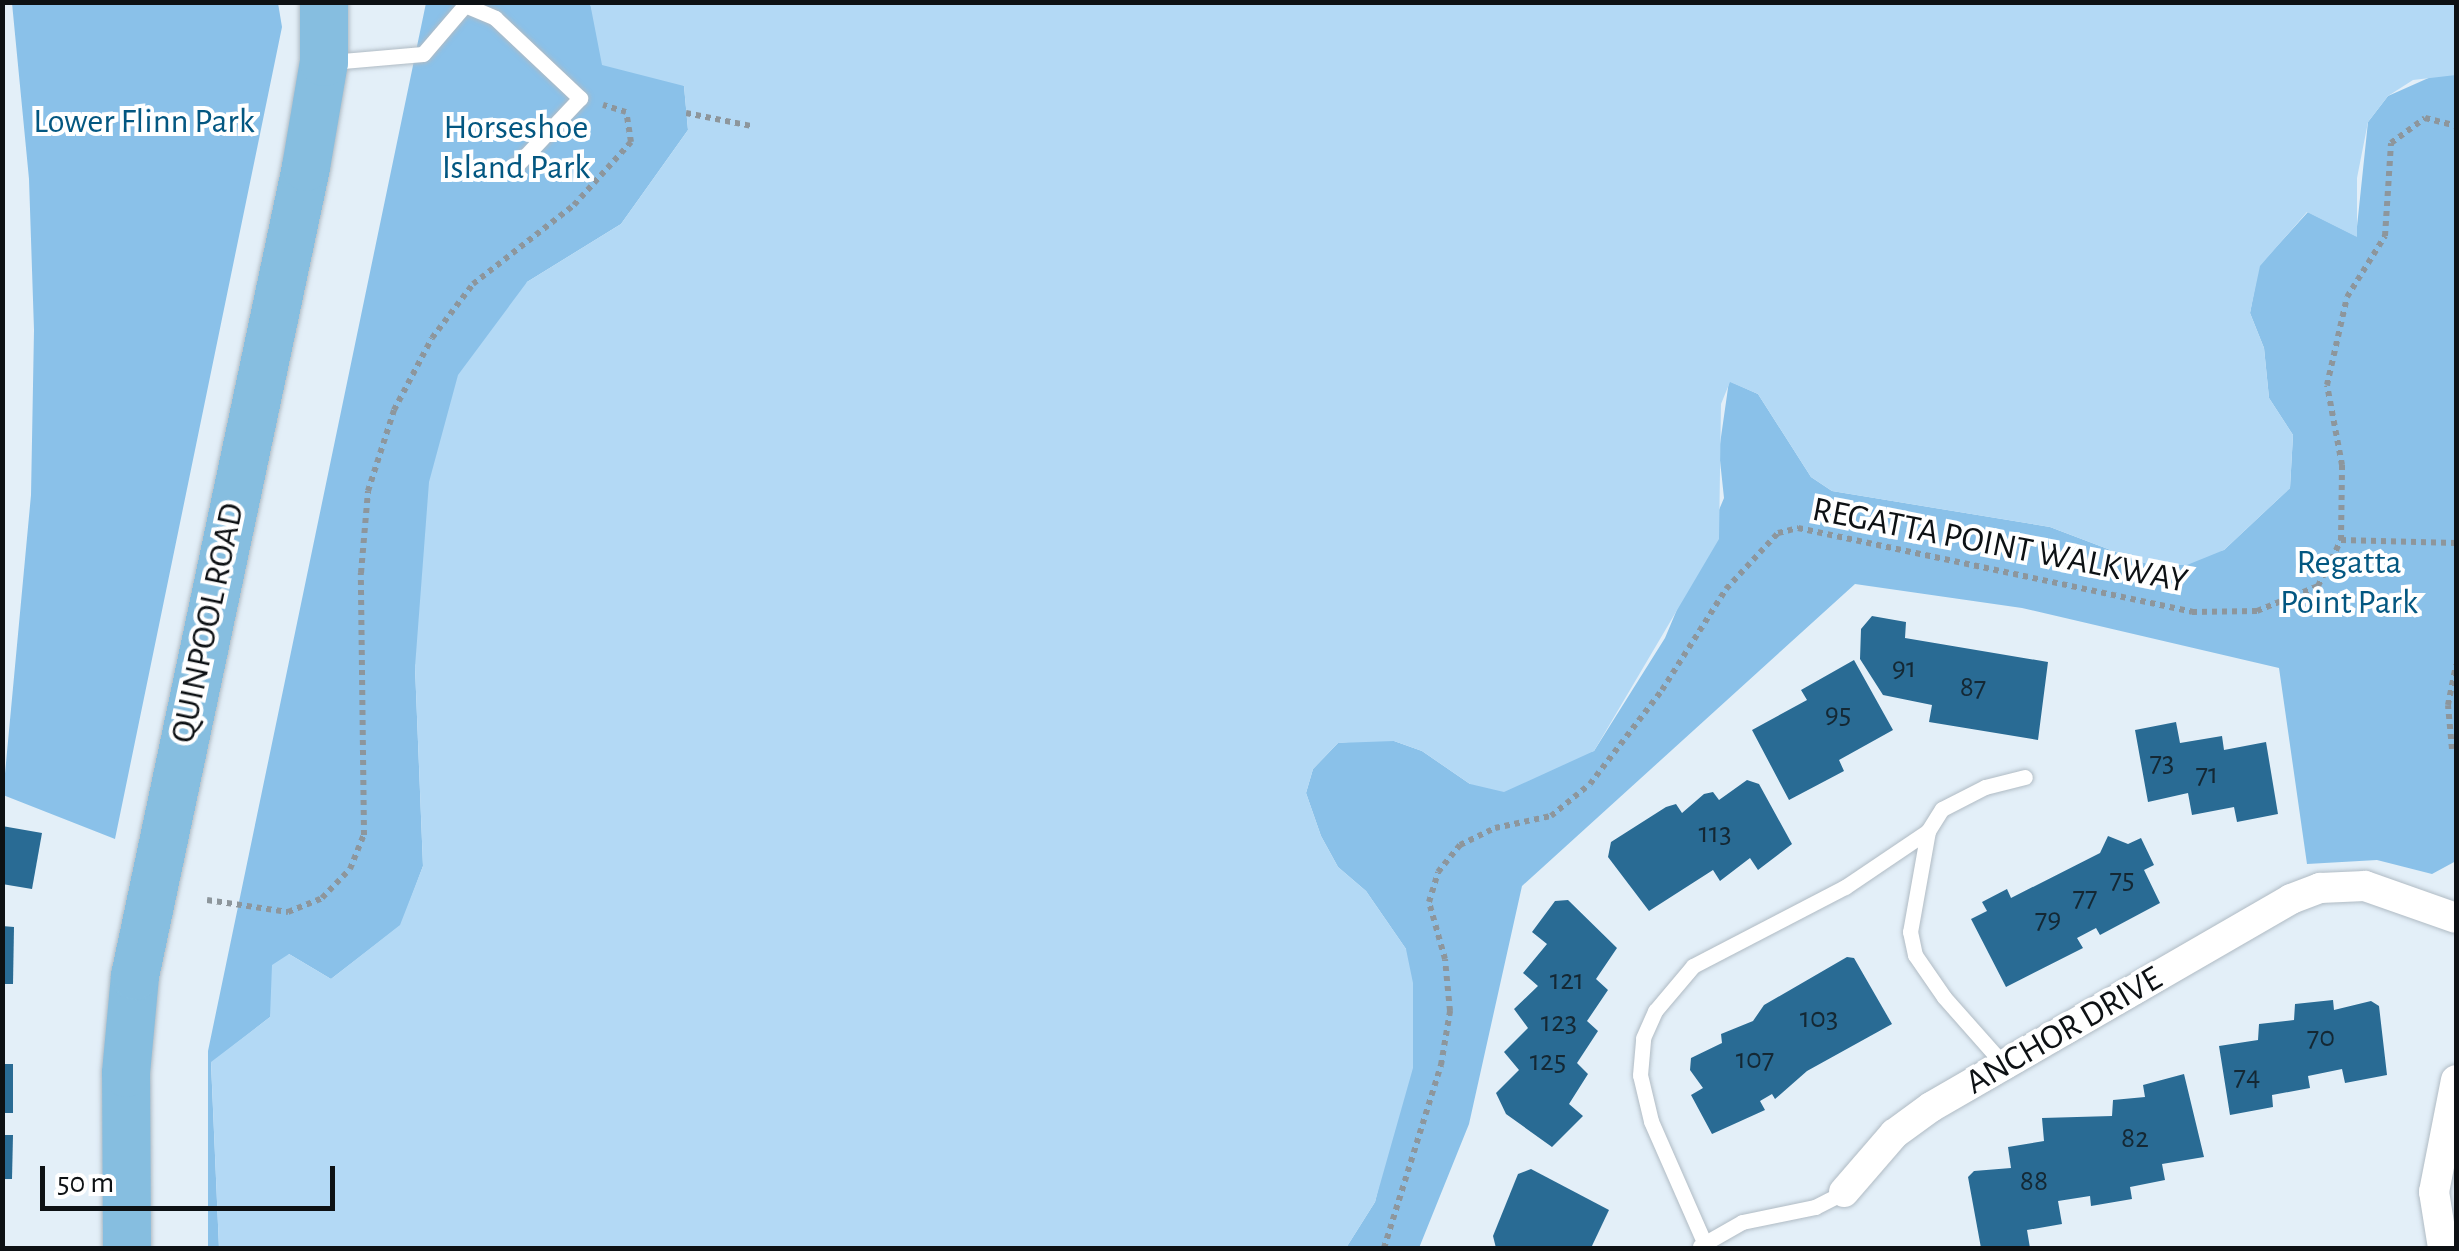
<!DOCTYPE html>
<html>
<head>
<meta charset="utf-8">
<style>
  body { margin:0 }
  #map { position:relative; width:2459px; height:1251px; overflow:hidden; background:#e3eff8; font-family:"Alegreya Sans",sans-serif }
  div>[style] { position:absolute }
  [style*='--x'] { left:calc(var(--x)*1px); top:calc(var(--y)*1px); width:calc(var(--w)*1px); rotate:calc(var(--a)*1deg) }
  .green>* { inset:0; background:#8ac1e9 }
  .water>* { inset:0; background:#b3d9f5 }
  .building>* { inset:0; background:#296b94 }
  .path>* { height:6px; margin-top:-3px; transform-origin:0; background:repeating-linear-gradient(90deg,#8d969c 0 5px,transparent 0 10px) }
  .roads { filter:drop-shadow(0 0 2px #b0bbc4) drop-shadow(0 0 2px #b0bbc4) }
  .lane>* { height:15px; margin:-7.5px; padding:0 7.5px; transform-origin:7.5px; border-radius:7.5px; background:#fff }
  .street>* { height:30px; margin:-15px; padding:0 15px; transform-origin:15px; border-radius:15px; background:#fff }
  .primary>* { height:48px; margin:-24px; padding:0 24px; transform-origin:24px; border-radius:24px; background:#86bee0 }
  span { translate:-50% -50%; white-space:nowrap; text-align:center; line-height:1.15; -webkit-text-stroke:8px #fff; paint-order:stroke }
  .number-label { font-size:30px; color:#142834 }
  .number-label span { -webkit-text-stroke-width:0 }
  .park-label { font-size:35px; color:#035781 }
  .street-label { font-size:35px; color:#0d1114 }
  .frame { position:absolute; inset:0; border:5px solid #0d1114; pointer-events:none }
  .scale { position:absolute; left:40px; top:1166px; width:295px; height:45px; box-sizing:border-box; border:5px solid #0d1114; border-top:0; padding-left:12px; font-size:30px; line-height:35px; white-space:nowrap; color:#0d1114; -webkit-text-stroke:8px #fff; paint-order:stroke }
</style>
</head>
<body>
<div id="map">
  <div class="green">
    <div style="clip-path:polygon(12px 3px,278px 3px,282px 27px,115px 839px,3px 795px,31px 495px,34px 330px,29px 179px)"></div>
    <div style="clip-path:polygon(426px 3px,590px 3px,595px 21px,684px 86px,688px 130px,621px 224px,527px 282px,415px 667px,423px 866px,401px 925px,331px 979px,289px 954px,270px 1017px,211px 1063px,219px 1248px,208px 1248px,208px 1051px)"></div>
    <div style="clip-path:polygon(2442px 72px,2456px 75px,2456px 861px,2432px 874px,2377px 860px,2307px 864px,2279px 668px,2022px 608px,1855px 584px,1522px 886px,1469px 1124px,1419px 1248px,1346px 1248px,1375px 1202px,1390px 1140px,1406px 949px,1366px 891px,1338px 867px,1321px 836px,1306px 793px,1313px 769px,1338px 743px,1359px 741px,1394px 741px,1422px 751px,1470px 784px,1594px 751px,1665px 638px,1724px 498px,1719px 451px,1729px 381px,1758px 394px,1811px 477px,1832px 491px,2050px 527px,2150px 565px,2224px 550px,2290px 488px,2293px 435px,2269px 398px,2264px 348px,2250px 313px,2259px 266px,2308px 212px,2356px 236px,2368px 122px,2388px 96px)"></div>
  </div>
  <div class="water">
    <div style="clip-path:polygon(590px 3px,2456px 2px,2456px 75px,2413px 80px,2388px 96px,2368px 122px,2357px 178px,2357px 237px,2307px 212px,2260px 266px,2250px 313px,2264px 348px,2269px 398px,2293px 435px,2290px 488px,2224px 550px,2187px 565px,2150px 565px,2050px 527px,1832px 491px,1811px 477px,1758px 394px,1730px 382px,1721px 404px,1719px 539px,1594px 751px,1504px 792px,1470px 784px,1422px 751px,1394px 741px,1338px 743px,1313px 769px,1306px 793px,1321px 836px,1338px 867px,1366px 891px,1406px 949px,1413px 983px,1413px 1068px,1375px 1202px,1346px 1248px,219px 1248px,211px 1062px,270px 1017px,272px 965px,289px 954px,331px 979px,400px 925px,423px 866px,415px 667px,429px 482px,458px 375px,527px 282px,621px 224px,688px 130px,684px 86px,602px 65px)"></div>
  </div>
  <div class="building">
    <div style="clip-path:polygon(1872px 616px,1906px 622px,1905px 638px,2048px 662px,2038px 740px,1929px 722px,1932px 705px,1883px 695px,1860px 659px,1861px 629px)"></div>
    <div style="clip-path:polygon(1854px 660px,1893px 730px,1839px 760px,1844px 771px,1789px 800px,1752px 730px,1807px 700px,1801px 690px)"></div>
    <div style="clip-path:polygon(2176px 722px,2180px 743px,2222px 736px,2224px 750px,2266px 742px,2278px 814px,2237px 822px,2234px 807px,2192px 815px,2188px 793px,2148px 802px,2135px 730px)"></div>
    <div style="clip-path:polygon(1747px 780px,1759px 784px,1792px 844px,1758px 870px,1750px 858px,1720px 881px,1713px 870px,1649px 911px,1608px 857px,1611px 842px,1666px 807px,1676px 804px,1682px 813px,1704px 794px,1713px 792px,1719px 800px)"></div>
    <div style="clip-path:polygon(2px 826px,42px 833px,32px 889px,2px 884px)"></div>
    <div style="clip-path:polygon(2108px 836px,2128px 844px,2141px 838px,2154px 865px,2144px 870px,2160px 903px,2100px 935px,2096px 928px,2077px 938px,2083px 948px,2006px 987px,1971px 919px,1987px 911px,1982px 902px,2007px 889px,2011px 898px,2100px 853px)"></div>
    <div style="clip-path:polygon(1568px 900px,1617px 948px,1596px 979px,1608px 990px,1587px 1021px,1598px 1031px,1577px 1063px,1588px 1074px,1569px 1104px,1583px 1116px,1552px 1147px,1506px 1114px,1496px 1093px,1519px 1070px,1504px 1052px,1528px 1028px,1514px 1009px,1538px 986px,1523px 973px,1547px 944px,1532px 932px,1555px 901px)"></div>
    <div style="clip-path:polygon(2px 926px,14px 927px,13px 984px,2px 984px)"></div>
    <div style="clip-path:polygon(1847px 957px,1854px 958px,1892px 1024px,1807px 1071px,1775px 1099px,1772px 1094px,1760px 1101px,1765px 1110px,1712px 1134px,1691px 1095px,1703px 1088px,1690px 1070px,1691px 1058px,1722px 1043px,1721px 1034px,1753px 1021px,1764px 1005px)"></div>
    <div style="clip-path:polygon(2333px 1000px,2334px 1010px,2371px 1001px,2379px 1006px,2387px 1075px,2345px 1083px,2342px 1069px,2308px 1076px,2310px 1088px,2272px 1095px,2273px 1107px,2230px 1115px,2219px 1046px,2258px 1040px,2259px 1024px,2294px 1020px,2295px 1004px)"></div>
    <div style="clip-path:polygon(2px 1064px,13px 1064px,13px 1113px,2px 1113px)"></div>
    <div style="clip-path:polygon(2184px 1074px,2204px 1157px,2162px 1164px,2165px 1180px,2130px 1187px,2132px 1199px,2091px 1206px,2090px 1196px,2058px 1201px,2062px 1224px,2027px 1230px,2030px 1248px,1981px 1248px,1968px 1177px,1974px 1171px,2011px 1168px,2008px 1147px,2044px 1141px,2042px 1118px,2112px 1116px,2113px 1100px,2145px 1097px,2143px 1085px)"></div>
    <div style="clip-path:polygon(2px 1135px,13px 1135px,12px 1179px,2px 1179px)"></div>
    <div style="clip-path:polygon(1531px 1169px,1609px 1210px,1591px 1248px,1496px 1248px,1493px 1236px,1518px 1174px)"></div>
  </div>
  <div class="path">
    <div style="--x:686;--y:113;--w:66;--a:11.3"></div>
    <div style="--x:2341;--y:540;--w:115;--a:1.5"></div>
    <div style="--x:2452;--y:749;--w:44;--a:-95.2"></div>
    <div style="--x:2448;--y:705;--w:41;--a:-78.7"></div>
    <div style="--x:207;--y:900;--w:82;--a:8.4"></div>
    <div style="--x:288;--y:912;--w:37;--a:-22"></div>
    <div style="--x:322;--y:898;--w:40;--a:-46"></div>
    <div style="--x:350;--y:869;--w:37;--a:-68"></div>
    <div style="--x:364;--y:835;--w:262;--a:-90.7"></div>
    <div style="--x:361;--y:573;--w:82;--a:-85.1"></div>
    <div style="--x:368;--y:491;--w:85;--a:-72.2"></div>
    <div style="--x:394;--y:410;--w:81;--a:-62.2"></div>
    <div style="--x:432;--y:338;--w:68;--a:-52.8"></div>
    <div style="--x:473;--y:284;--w:128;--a:-38"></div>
    <div style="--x:574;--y:205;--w:85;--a:-47.9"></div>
    <div style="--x:631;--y:142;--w:30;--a:-99"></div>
    <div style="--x:626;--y:112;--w:24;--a:-163"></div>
    <div style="--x:1384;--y:1248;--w:192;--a:-72.7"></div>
    <div style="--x:1441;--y:1065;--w:55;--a:-80.5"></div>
    <div style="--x:1450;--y:1011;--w:52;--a:-95.5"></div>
    <div style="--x:1445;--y:959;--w:59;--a:-105.7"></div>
    <div style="--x:1429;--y:902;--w:31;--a:-73"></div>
    <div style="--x:1438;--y:872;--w:35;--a:-51"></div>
    <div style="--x:1460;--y:845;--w:39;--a:-26"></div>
    <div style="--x:1495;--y:828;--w:57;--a:-12.1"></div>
    <div style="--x:1551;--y:816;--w:50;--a:-39.4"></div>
    <div style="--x:1590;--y:784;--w:118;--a:-52.5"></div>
    <div style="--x:1662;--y:690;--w:120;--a:-57.6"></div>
    <div style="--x:1726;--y:589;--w:76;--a:-47.1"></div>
    <div style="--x:1778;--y:533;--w:21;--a:-14"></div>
    <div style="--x:1798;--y:528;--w:403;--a:12"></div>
    <div style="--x:2192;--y:612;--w:65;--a:-0.9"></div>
    <div style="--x:2257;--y:611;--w:66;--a:-22.3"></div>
    <div style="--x:2318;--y:586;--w:51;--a:-63.4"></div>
    <div style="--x:2341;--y:540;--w:75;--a:-89.2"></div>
    <div style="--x:2342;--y:465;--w:81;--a:-100.6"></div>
    <div style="--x:2327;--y:385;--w:90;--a:-77.2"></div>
    <div style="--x:2347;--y:297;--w:72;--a:-58.1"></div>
    <div style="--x:2385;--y:236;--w:93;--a:-86.3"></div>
    <div style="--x:2391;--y:143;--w:42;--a:-36.3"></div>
    <div style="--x:2425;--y:118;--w:32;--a:14"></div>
  </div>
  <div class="roads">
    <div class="lane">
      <div style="--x:331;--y:62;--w:92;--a:-5"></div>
      <div style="--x:423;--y:54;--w:65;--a:-49.4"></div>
      <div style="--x:465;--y:5;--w:33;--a:23"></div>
      <div style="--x:495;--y:18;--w:117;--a:43.3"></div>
      <div style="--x:580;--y:98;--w:95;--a:133.3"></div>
      <div style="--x:2005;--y:1066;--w:92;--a:-131.5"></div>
      <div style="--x:1944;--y:997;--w:51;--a:-124.6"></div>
      <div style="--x:1915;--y:955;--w:24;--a:-102"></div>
      <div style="--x:1910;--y:932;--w:103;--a:-79.9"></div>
      <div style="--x:1928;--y:831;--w:26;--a:-58"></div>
      <div style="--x:1942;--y:809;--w:48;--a:-27.1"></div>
      <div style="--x:1985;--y:787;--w:41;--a:-14"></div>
      <div style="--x:1704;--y:1242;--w:132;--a:-113.7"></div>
      <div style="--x:1651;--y:1121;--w:47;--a:-103.4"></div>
      <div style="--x:1640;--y:1075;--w:37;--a:-85"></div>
      <div style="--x:1643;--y:1038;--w:30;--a:-66"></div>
      <div style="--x:1655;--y:1011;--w:59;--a:-49.8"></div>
      <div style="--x:1693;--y:966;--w:171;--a:-27.5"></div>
      <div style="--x:1845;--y:887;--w:100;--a:-34"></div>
      <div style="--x:1700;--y:1246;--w:48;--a:-29.7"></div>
      <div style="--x:1742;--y:1222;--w:75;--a:-11.6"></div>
      <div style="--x:1815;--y:1207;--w:33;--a:-27"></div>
    </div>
    <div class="street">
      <div style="--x:1844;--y:1192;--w:77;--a:-49.2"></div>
      <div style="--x:1894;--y:1134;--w:46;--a:-36.1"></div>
      <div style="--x:1931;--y:1107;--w:416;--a:-30"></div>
      <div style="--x:2291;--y:899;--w:31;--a:-21"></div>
      <div style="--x:2320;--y:888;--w:45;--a:-2.5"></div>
      <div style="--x:2365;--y:886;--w:96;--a:19.4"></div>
      <div style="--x:2443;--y:1248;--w:57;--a:-99.1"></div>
      <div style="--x:2434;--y:1192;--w:114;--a:-78.9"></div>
    </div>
    <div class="primary">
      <div style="--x:127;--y:1248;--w:175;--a:-90.3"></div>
      <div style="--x:126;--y:1073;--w:97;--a:-84.7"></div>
      <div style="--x:135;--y:976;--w:827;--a:-78.06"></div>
      <div style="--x:306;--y:167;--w:107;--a:-80.3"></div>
      <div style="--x:324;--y:62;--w:60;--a:-90"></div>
    </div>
  </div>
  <div class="number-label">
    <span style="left:1904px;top:668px">91</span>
    <span style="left:1973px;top:687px">87</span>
    <span style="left:1838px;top:714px">95</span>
    <span style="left:2162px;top:762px">73</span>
    <span style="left:2207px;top:774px">71</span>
    <span style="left:1715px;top:833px">113</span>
    <span style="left:2122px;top:879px">75</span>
    <span style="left:2085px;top:897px">77</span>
    <span style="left:2048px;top:919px">79</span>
    <span style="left:1567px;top:980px">121</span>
    <span style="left:1819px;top:1018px">103</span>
    <span style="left:1559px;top:1022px">123</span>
    <span style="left:2321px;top:1037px">70</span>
    <span style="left:1755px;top:1059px">107</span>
    <span style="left:1548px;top:1061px">125</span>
    <span style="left:2247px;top:1076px">74</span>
    <span style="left:2135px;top:1138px">82</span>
    <span style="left:2034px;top:1181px">88</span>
  </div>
  <div class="park-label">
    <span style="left:144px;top:122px">Lower Flinn Park</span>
    <span style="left:516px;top:148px">Horseshoe<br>Island Park</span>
    <span style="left:2349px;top:583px">Regatta<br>Point Park</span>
  </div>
  <div class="street-label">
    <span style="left:2000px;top:546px;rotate:11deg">REGATTA POINT WALKWAY</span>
    <span style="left:208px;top:623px;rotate:-78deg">QUINPOOL ROAD</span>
    <span style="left:2064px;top:1031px;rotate:-30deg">ANCHOR DRIVE</span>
  </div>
  <div class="frame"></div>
  <div class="scale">50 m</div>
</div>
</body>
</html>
